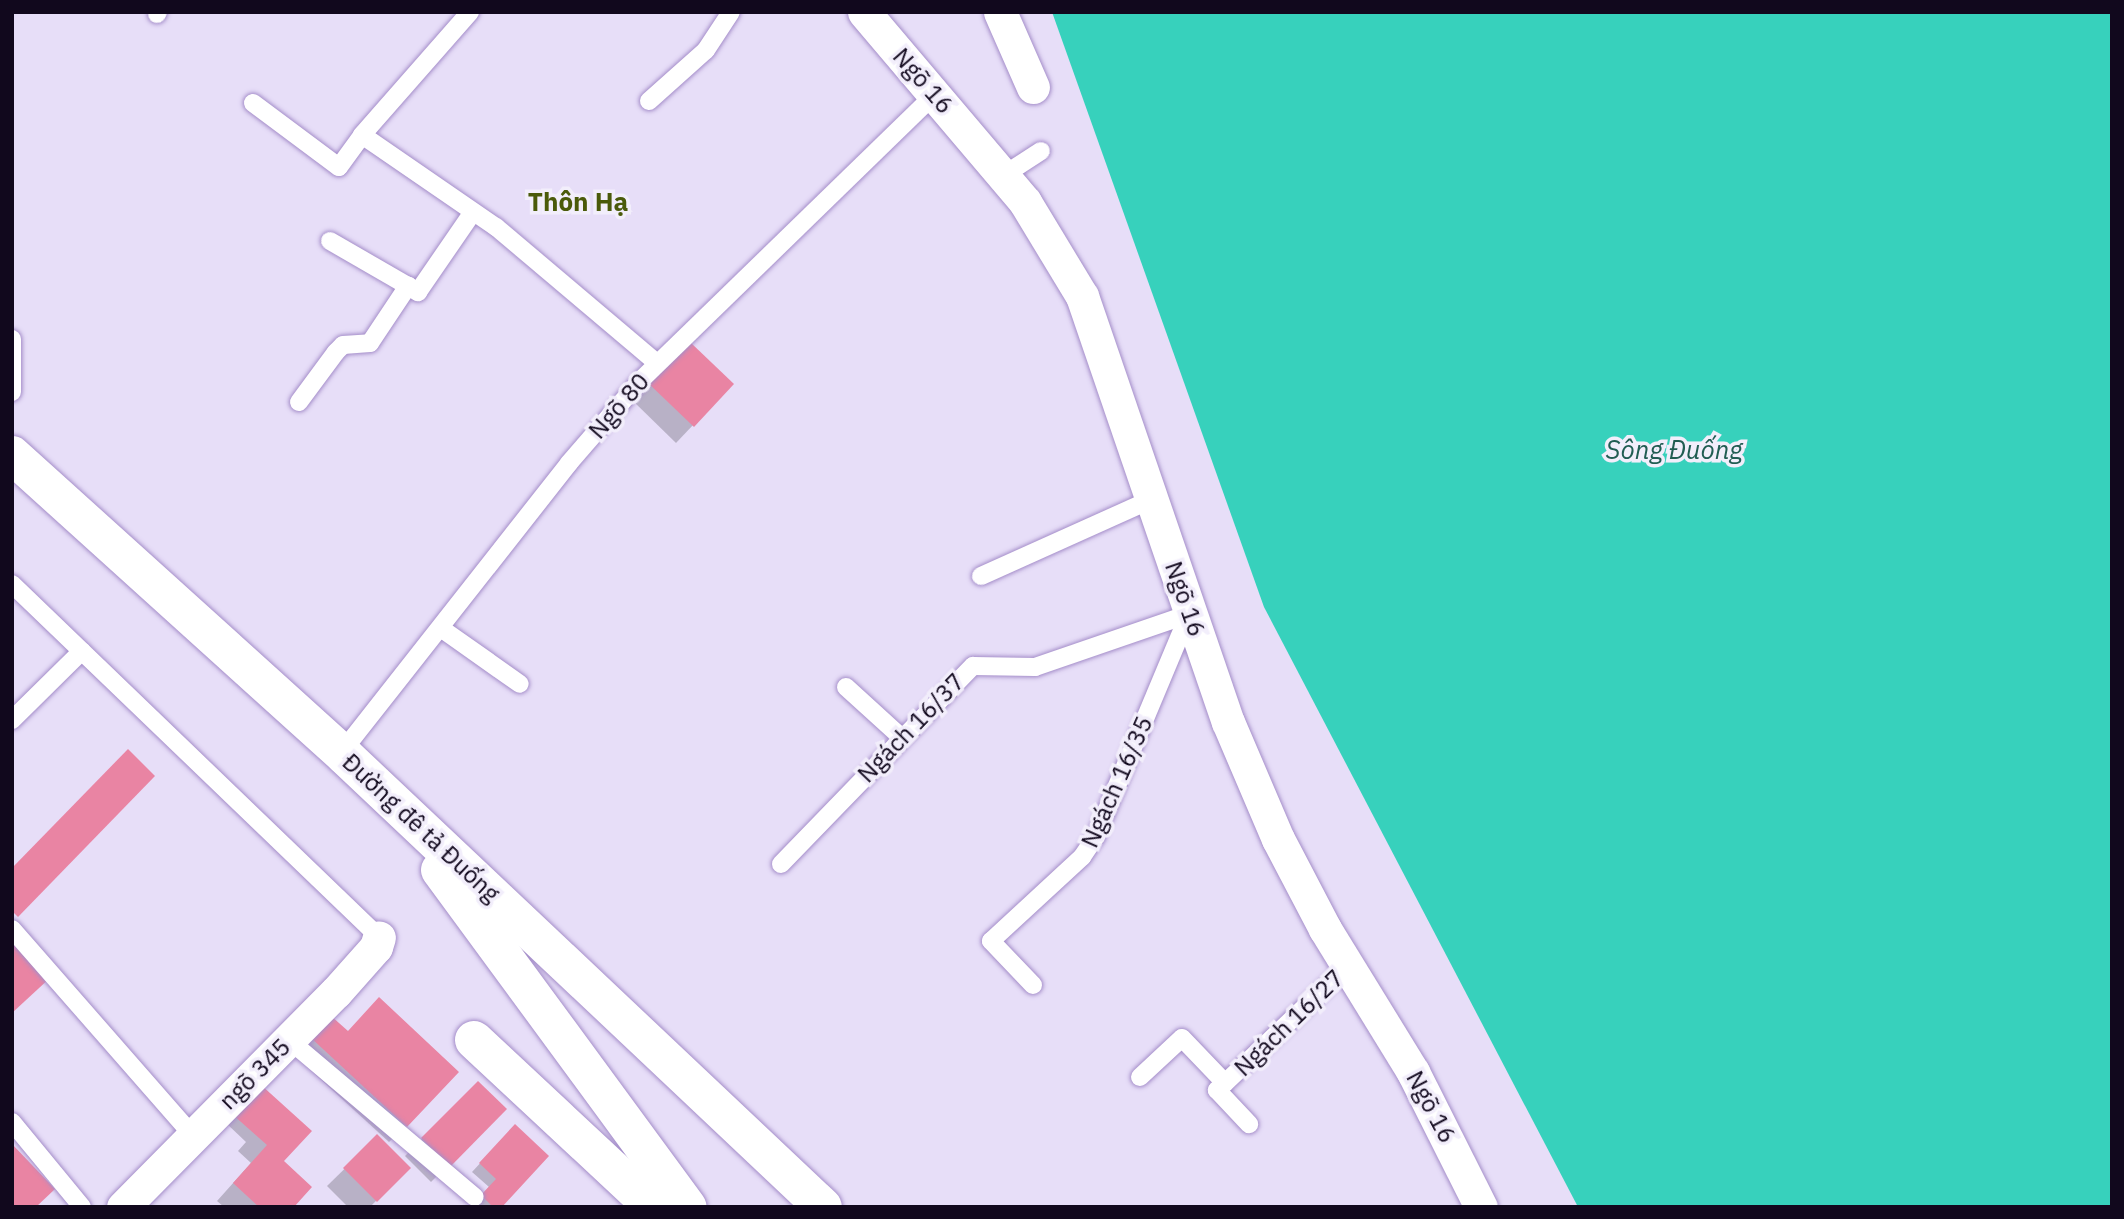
<!DOCTYPE html>
<html>
<head>
<meta charset="utf-8">
<style>
  body { margin:0 }
  #map { position:relative; width:2124px; height:1219px; overflow:hidden; background:#e7def8; font-family:"IBM Plex Sans",sans-serif }
  div>[style] { position:absolute }
  [style*='--x'] { left:calc(var(--x)*1px); top:calc(var(--y)*1px); width:calc(var(--w)*1px); rotate:calc(var(--a)*1deg) }
  .water>* { inset:0; background:#37d1bc }
  .shadow>* { inset:0; background:#0003 }
  .building>* { inset:0; background:#e984a3 }
  .roads { filter:drop-shadow(0 0 2px #a48dc9) drop-shadow(0 0 2px #a48dc9) }
  .lane>* { height:18px; margin:-9px; padding:0 9px; transform-origin:9px; border-radius:9px; background:#fff }
  .street>* { height:33px; margin:-16.5px; padding:0 16.5px; transform-origin:16.5px; border-radius:16.5px; background:#fff }
  .secondary>* { height:38px; margin:-19px; padding:0 19px; transform-origin:19px; border-radius:19px; background:#fff }
  .primary>* { height:38px; margin:-19px; padding:0 19px; transform-origin:19px; border-radius:19px; background:#fff }
  span { translate:-50% -50%; white-space:nowrap; text-align:center; line-height:1.15; -webkit-text-stroke:7px #f2eefb; paint-order:stroke }
  .street-label { font-size:24px; color:#11081d }
  .neighbourhood-label { font-size:26px; color:#4a5a0a; font-weight:700 }
  .water-label { font-size:26px; color:#215d53; font-style:italic }
  .frame { position:absolute; inset:0; border:14px solid #11081d; pointer-events:none }
</style>
</head>
<body>
<div id="map">
  <div class="water">
    <div style="clip-path:polygon(1052px 12px,2112px 12px,2112px 1207px,1578px 1207px,1264px 607px)"></div>
  </div>
  <div class="shadow">
    <div style="clip-path:polygon(649px 383px,732px 384px,676px 443px,632px 400px)"></div>
    <div style="clip-path:polygon(330px 1017px,406px 1126px,389px 1142px,294px 1055px)"></div>
    <div style="clip-path:polygon(478px 1083px,504px 1109px,431px 1182px,405px 1156px)"></div>
    <div style="clip-path:polygon(252px 1094px,282px 1161px,291px 1207px,224px 1207px,217px 1201px,251px 1163px,238px 1151px,246px 1142px,226px 1123px)"></div>
    <div style="clip-path:polygon(507px 1134px,500px 1207px,471px 1207px,489px 1187px,472px 1172px)"></div>
    <div style="clip-path:polygon(377px 1137px,408px 1168px,370px 1207px,348px 1207px,327px 1186px)"></div>
  </div>
  <div class="building">
    <div style="clip-path:polygon(690px 342px,734px 384px,694px 427px,647px 382px)"></div>
    <div style="clip-path:polygon(128px 749px,155px 776px,18px 917px,12px 911px,12px 868px)"></div>
    <div style="clip-path:polygon(12px 935px,51px 977px,12px 1013px)"></div>
    <div style="clip-path:polygon(379px 997px,459px 1072px,407px 1127px,310px 1037px,330px 1015px,348px 1031px)"></div>
    <div style="clip-path:polygon(478px 1081px,507px 1109px,450px 1167px,421px 1138px)"></div>
    <div style="clip-path:polygon(260px 1084px,312px 1131px,284px 1161px,312px 1187px,294px 1207px,259px 1207px,233px 1183px,267px 1145px,232px 1114px)"></div>
    <div style="clip-path:polygon(515px 1124px,549px 1156px,502px 1207px,493px 1207px,481px 1195px,496px 1179px,479px 1163px)"></div>
    <div style="clip-path:polygon(377px 1134px,411px 1168px,377px 1202px,343px 1168px)"></div>
    <div style="clip-path:polygon(12px 1144px,55px 1189px,36px 1207px,12px 1207px)"></div>
  </div>
  <div class="roads">
    <div class="lane">
      <div style="--x:470;--y:12;--w:164;--a:131.3"></div>
      <div style="--x:362;--y:135;--w:163;--a:34.5"></div>
      <div style="--x:496;--y:227;--w:211;--a:40.2"></div>
      <div style="--x:157;--y:14;--w:2;--a:-63"></div>
      <div style="--x:649;--y:101;--w:76;--a:-41.8"></div>
      <div style="--x:706;--y:50;--w:45;--a:-56.7"></div>
      <div style="--x:253;--y:103;--w:107;--a:36.7"></div>
      <div style="--x:339;--y:167;--w:39;--a:-54"></div>
      <div style="--x:1004;--y:175;--w:44;--a:-33"></div>
      <div style="--x:330;--y:241;--w:90;--a:30"></div>
      <div style="--x:12;--y:339;--w:53;--a:90"></div>
      <div style="--x:299;--y:402;--w:62;--a:-53.5"></div>
      <div style="--x:336;--y:352;--w:10;--a:-45"></div>
      <div style="--x:343;--y:345;--w:27;--a:-4"></div>
      <div style="--x:370;--y:343;--w:69;--a:-56.3"></div>
      <div style="--x:408;--y:286;--w:12;--a:31"></div>
      <div style="--x:418;--y:292;--w:97;--a:-55.5"></div>
      <div style="--x:981;--y:576;--w:188;--a:-24.2"></div>
      <div style="--x:12;--y:584;--w:509;--a:43.89"></div>
      <div style="--x:442;--y:629;--w:95;--a:35.2"></div>
      <div style="--x:846;--y:687;--w:76;--a:42.3"></div>
      <div style="--x:12;--y:720;--w:98;--a:-44.6"></div>
      <div style="--x:341;--y:753;--w:369;--a:-51.8"></div>
      <div style="--x:569;--y:463;--w:110;--a:-49.1"></div>
      <div style="--x:641;--y:380;--w:410;--a:-44.2"></div>
      <div style="--x:781;--y:864;--w:276;--a:-45.9"></div>
      <div style="--x:973;--y:666;--w:62;--a:0.9"></div>
      <div style="--x:1035;--y:667;--w:163;--a:-19"></div>
      <div style="--x:12;--y:929;--w:275;--a:48.8"></div>
      <div style="--x:1033;--y:985;--w:61;--a:-133.7"></div>
      <div style="--x:991;--y:941;--w:124;--a:-42.7"></div>
      <div style="--x:1082;--y:857;--w:25;--a:-56"></div>
      <div style="--x:1096;--y:836;--w:241;--a:-67.3"></div>
      <div style="--x:289;--y:1040;--w:243;--a:40.2"></div>
      <div style="--x:1140;--y:1077;--w:57;--a:-42.9"></div>
      <div style="--x:1182;--y:1038;--w:62;--a:46.3"></div>
      <div style="--x:1225;--y:1083;--w:170;--a:-43.6"></div>
      <div style="--x:1225;--y:1083;--w:11;--a:139"></div>
      <div style="--x:1217;--y:1090;--w:47;--a:46.7"></div>
      <div style="--x:12;--y:1122;--w:110;--a:50.5"></div>
    </div>
    <div class="street">
      <div style="--x:864;--y:12;--w:249;--a:49.7"></div>
      <div style="--x:1025;--y:202;--w:110;--a:58.8"></div>
      <div style="--x:1082;--y:296;--w:450;--a:71.1"></div>
      <div style="--x:1228;--y:722;--w:127;--a:66.9"></div>
      <div style="--x:1278;--y:839;--w:102;--a:62.4"></div>
      <div style="--x:1325;--y:929;--w:168;--a:58.4"></div>
      <div style="--x:1413;--y:1072;--w:151;--a:63.3"></div>
      <div style="--x:1000;--y:12;--w:82;--a:66.3"></div>
      <div style="--x:123;--y:1207;--w:303;--a:-45.3"></div>
      <div style="--x:336;--y:992;--w:60;--a:-48.4"></div>
      <div style="--x:376;--y:947;--w:10;--a:-73"></div>
    </div>
    <div class="secondary">
      <div style="--x:474;--y:1040;--w:245;--a:43"></div>
    </div>
    <div class="primary">
      <div style="--x:12;--y:455;--w:449;--a:42.1"></div>
      <div style="--x:345;--y:756;--w:657;--a:43.34"></div>
      <div style="--x:440;--y:870;--w:418;--a:53.7"></div>
    </div>
  </div>
  <div class="street-label">
    <span style="left:923px;top:81px;rotate:49deg">Ngõ 16</span>
    <span style="left:619px;top:406px;rotate:-49deg">Ngõ 80</span>
    <span style="left:1185px;top:599px;rotate:71deg">Ngõ 16</span>
    <span style="left:911px;top:728px;rotate:-46deg">Ngách 16/37</span>
    <span style="left:1117px;top:782px;rotate:-66deg">Ngách 16/35</span>
    <span style="left:421px;top:828px;rotate:43deg">Đường đê tả Đuống</span>
    <span style="left:1289px;top:1023px;rotate:-44deg">Ngách 16/27</span>
    <span style="left:255px;top:1074px;rotate:-45deg">ngõ 345</span>
    <span style="left:1431px;top:1107px;rotate:62deg">Ngõ 16</span>
  </div>
  <div class="neighbourhood-label">
    <span style="left:578px;top:202px">Thôn Hạ</span>
  </div>
  <div class="water-label">
    <span style="left:1674px;top:450px">Sông Đuống</span>
  </div>
  <div class="frame"></div>
</div>
</body>
</html>
